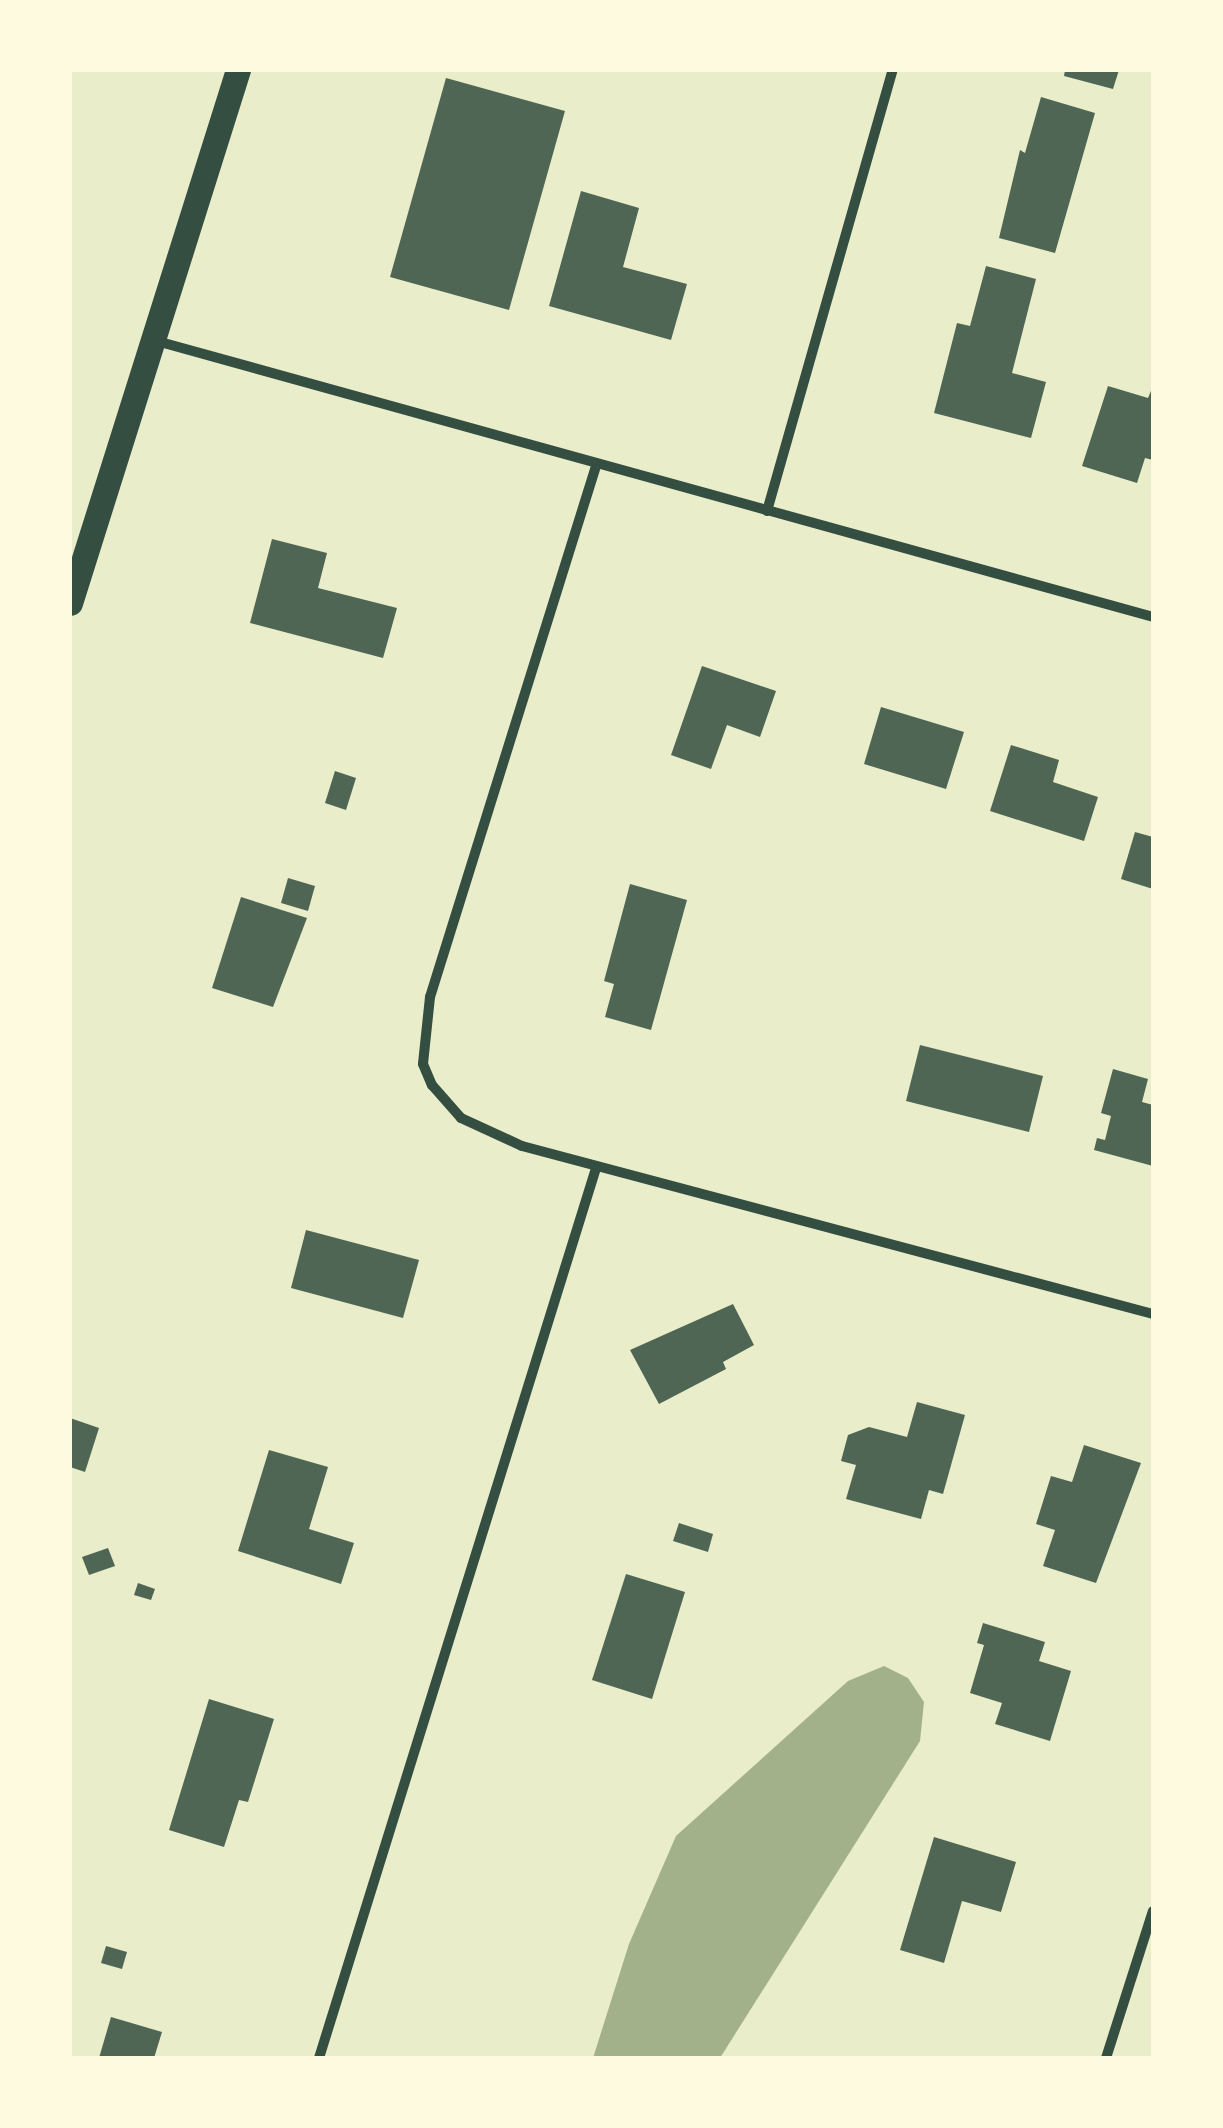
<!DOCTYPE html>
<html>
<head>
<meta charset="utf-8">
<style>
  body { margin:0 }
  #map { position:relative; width:1223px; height:2128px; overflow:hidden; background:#e9edc9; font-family:Overpass,sans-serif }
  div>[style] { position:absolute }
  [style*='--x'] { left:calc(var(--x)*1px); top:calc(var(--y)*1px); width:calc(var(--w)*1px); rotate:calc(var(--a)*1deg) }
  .water>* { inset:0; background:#a3b18a }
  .building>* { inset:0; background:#4f6655 }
  .minor>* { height:10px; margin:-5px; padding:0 5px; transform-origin:5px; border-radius:5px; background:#344e41 }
  .primary>* { height:25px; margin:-12.5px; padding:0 12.5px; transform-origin:12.5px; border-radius:12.5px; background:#344e41 }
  span { translate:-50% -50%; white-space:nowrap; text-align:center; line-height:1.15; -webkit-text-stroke:9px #fefae0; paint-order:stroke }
  .frame { position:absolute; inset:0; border:72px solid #fefae0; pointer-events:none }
</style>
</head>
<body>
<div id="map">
  <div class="water">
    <div style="clip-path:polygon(884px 1666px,908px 1678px,924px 1702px,920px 1741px,720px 2058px,593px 2058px,629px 1944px,676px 1836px,848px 1681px)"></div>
  </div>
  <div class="building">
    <div style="clip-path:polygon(1065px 70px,1119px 70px,1113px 89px,1064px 76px)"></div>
    <div style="clip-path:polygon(446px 78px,565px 111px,509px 310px,390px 277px)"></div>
    <div style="clip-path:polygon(1041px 97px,1095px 113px,1055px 253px,999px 238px,1020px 150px,1025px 153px)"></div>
    <div style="clip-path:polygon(581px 191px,639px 208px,623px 267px,687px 284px,671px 340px,549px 306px)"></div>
    <div style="clip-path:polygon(986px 266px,1036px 279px,1012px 373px,1046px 382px,1031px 438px,934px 413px,957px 323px,970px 326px)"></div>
    <div style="clip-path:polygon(1108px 386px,1148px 398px,1153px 386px,1153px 460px,1145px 458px,1137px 483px,1082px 466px)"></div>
    <div style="clip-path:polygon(272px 539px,327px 553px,318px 588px,397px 608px,383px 658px,250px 623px)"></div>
    <div style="clip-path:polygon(702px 666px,776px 691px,760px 737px,727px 725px,711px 769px,671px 755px)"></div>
    <div style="clip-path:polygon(881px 707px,964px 732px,946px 789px,864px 764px)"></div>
    <div style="clip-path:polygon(1011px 745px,1059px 760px,1053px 782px,1098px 797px,1084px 841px,990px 811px)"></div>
    <div style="clip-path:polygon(335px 771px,356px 778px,346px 810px,325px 803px)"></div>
    <div style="clip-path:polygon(1135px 832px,1153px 837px,1153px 889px,1121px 879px)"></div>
    <div style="clip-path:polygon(288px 878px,315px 886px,308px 911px,281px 903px)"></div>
    <div style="clip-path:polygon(630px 884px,687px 900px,651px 1030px,605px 1017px,614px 984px,604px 981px)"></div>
    <div style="clip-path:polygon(241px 897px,307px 918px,273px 1007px,212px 988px)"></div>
    <div style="clip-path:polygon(920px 1045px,1043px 1076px,1029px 1132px,906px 1101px)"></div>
    <div style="clip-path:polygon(1113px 1069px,1148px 1079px,1142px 1102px,1153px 1105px,1153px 1166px,1094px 1150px,1097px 1138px,1105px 1140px,1111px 1116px,1101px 1113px)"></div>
    <div style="clip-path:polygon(306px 1230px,419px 1260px,403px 1318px,291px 1288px)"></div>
    <div style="clip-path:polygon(733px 1304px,754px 1345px,723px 1362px,726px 1369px,659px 1404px,630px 1350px)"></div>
    <div style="clip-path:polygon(917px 1402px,965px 1415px,943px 1494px,929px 1490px,921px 1519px,846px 1499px,856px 1465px,841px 1461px,848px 1435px,869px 1427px,907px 1437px)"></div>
    <div style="clip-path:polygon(70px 1418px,99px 1428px,85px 1472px,70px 1467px)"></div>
    <div style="clip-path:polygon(1084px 1445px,1141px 1463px,1096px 1583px,1043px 1566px,1055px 1530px,1036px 1524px,1051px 1476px,1072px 1482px)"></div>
    <div style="clip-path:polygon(269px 1450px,328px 1467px,309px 1529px,354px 1543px,341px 1584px,238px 1551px)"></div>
    <div style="clip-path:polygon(679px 1523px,713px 1534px,708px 1552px,673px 1541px)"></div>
    <div style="clip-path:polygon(108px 1548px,115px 1566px,89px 1575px,82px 1557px)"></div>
    <div style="clip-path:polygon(626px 1574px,685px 1592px,652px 1699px,592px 1680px)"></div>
    <div style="clip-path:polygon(138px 1583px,155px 1589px,151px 1600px,134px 1595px)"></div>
    <div style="clip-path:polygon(983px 1623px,1045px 1642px,1039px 1661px,1071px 1671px,1050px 1741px,995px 1724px,1002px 1703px,970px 1693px,984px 1645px,977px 1643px)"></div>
    <div style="clip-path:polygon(209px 1699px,274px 1719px,248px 1802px,239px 1800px,224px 1847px,169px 1830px)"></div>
    <div style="clip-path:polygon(934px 1837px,1016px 1862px,1001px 1912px,962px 1901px,944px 1963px,900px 1950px)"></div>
    <div style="clip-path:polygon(106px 1946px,127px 1952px,122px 1969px,101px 1963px)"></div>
    <div style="clip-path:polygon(111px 2017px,162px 2032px,154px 2058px,99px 2058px)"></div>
  </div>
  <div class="minor">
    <div style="--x:153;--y:340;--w:1038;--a:15.48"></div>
    <div style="--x:596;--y:466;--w:556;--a:107.36"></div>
    <div style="--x:430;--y:997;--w:67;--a:96"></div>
    <div style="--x:423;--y:1064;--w:23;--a:67"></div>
    <div style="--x:432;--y:1085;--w:44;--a:48.7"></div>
    <div style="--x:461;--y:1118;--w:67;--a:24.7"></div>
    <div style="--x:522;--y:1146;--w:653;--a:14.91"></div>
    <div style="--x:767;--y:511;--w:459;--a:-74.1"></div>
    <div style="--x:319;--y:2058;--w:932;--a:-72.71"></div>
    <div style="--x:1106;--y:2058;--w:154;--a:-72.3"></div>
  </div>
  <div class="primary">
    <div style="--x:70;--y:603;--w:559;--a:-72.51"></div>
  </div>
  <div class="frame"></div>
</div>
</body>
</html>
